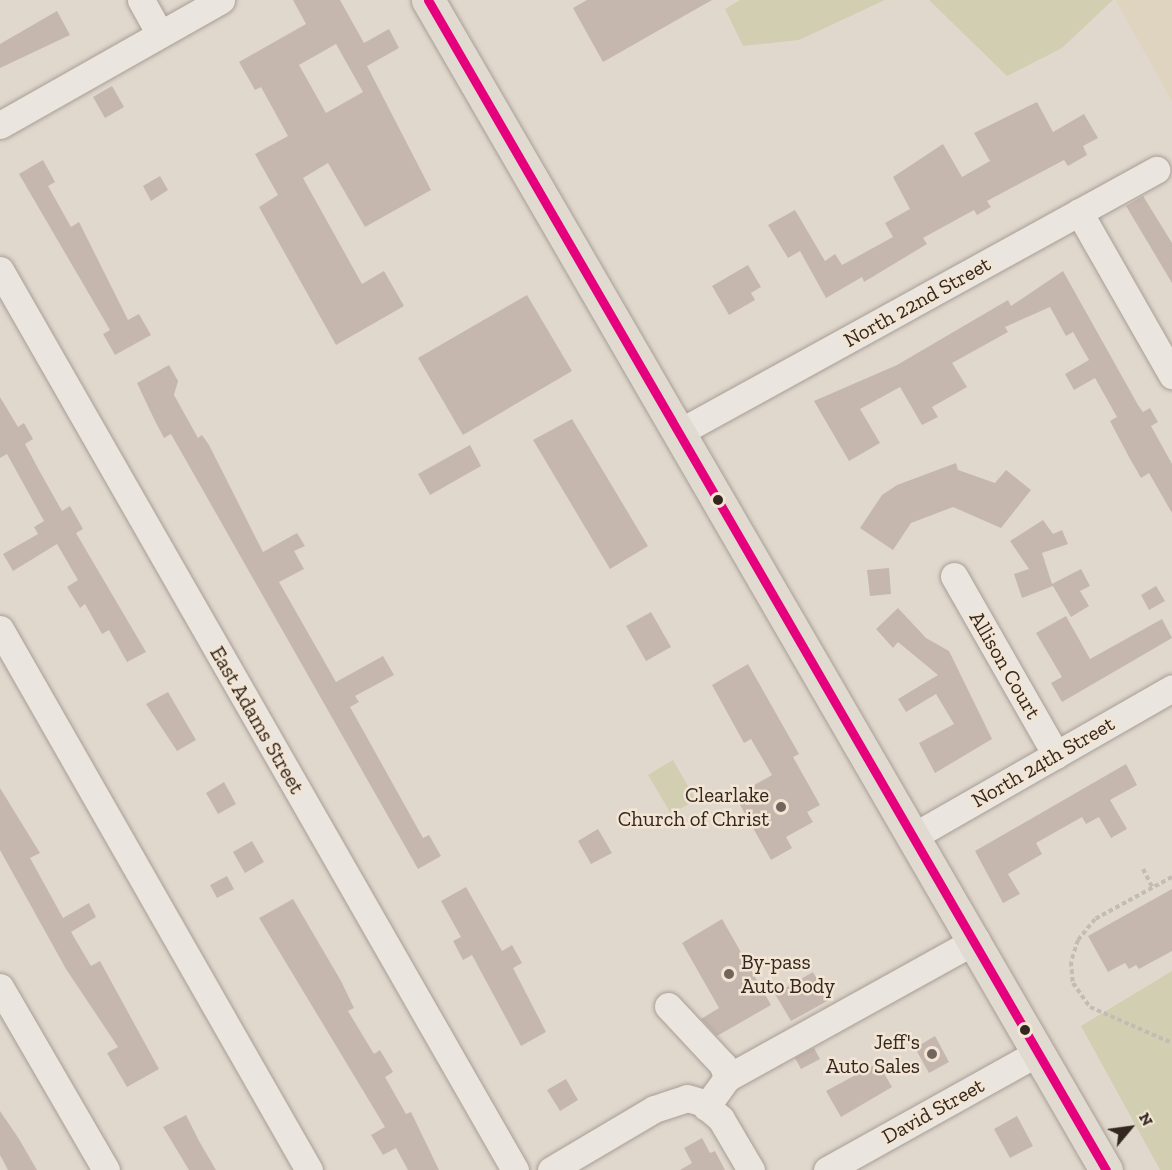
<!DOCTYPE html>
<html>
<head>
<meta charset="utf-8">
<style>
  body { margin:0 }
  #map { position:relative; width:1172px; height:1170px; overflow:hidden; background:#e1d8cd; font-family:"Zilla Slab",serif }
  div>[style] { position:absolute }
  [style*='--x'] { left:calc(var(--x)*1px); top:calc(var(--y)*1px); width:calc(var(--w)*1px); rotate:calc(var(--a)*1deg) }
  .farmland>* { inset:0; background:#dfd4bf }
  .green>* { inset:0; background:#d2ceb1 }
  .building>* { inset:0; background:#c5b7ae }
  .path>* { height:4px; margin-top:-2px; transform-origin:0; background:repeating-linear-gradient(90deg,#c2bcb5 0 4.5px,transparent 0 7.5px) }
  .roads { filter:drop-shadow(0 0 2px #a79e96) drop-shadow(0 0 2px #a79e96) }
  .minor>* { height:27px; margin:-13.5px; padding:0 13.5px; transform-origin:13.5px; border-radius:13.5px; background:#eae5de }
  .major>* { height:33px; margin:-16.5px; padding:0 16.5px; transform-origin:16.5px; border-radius:16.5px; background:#e1dad0 }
  .bus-1>* { height:9px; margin:-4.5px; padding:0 4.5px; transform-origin:4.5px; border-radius:4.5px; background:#e5007d }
  .dots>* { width:16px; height:16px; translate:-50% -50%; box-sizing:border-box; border:3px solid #f2e5d4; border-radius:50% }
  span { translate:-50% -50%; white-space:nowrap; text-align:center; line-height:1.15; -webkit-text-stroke:5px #f2e5d4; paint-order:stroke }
  .street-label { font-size:21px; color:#34271f }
  .poi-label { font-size:21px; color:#34271f }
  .right { translate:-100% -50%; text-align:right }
  .left { translate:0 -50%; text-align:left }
  .north { position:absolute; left:1100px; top:1098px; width:60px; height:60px; -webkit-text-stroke:4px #f2e5d4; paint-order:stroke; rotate:61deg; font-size:16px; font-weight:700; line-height:24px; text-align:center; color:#34271f }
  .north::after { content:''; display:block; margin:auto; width:21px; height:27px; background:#34271f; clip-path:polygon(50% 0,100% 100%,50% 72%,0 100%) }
</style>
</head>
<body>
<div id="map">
  <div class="farmland">
    <div style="clip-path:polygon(1116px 0,1172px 0,1172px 101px,1117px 3px)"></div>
  </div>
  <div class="green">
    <div style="clip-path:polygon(740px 0,885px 0,799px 40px,743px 46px,725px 9px)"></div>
    <div style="clip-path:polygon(929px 0,1113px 0,1062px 48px,1007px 76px)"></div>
    <div style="clip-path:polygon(673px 760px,696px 800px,671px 814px,648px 775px)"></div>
    <div style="clip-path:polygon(1172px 971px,1172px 1170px,1160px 1170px,1081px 1026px)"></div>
  </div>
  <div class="building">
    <div style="clip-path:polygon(evenodd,293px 0,340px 0,364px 43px,389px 29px,399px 48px,367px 66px,431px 190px,365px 227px,328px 163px,303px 178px,362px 284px,384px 271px,404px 306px,336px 345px,259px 207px,278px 195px,255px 154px,288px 136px,261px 87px,255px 90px,239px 62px,306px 24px,293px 0,336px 44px,363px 92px,326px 113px,299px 65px,336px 44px)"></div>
    <div style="clip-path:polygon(587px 0,712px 0,603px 62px,573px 8px)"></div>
    <div style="clip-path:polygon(57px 11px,70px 35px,0 68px,0 44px)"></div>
    <div style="clip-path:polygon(112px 86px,124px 107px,105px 118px,93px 97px)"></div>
    <div style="clip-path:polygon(1037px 102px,1053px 132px,1084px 114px,1098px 138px,1083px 146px,1087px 155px,1068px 166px,1064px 160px,987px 201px,991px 207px,977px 215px,974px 210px,923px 238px,927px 244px,864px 282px,862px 277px,826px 298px,800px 251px,788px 258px,768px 225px,795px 210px,825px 261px,835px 254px,842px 265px,893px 237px,885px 223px,910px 209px,893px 177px,943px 144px,962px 177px,990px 161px,974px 133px)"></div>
    <div style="clip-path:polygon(43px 160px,55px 182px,48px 186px,71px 227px,79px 222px,128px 320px,139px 314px,151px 335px,115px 355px,103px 334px,110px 330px,19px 174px)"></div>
    <div style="clip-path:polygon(160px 176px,168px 190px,151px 201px,143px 186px)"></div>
    <div style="clip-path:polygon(1143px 196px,1172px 243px,1172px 283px,1126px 206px)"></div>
    <div style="clip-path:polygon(748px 265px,761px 287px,751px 293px,755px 300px,729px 315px,712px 286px)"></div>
    <div style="clip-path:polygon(1063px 271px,1138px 405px,1143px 412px,1150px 408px,1158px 422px,1151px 426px,1172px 464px,1172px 513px,1149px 473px,1141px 478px,1129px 457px,1110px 421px,1117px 417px,1095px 378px,1074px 390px,1065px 374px,1089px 360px,1073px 332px,1066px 336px,1050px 307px,1005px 327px,1008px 332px,952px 363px,967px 387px,932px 407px,938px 417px,922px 425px,900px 387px,860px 409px,880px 443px,849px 461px,814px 401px,897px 365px,1008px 300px,1011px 306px)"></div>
    <div style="clip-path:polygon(527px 295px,572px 371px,463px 435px,418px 358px)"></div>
    <div style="clip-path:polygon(169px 365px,178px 381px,174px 395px,198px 438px,202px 435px,209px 445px,263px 552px,297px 533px,305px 546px,294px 551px,304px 569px,279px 582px,336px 682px,383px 656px,394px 675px,355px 696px,359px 702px,350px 707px,423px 838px,429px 835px,441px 856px,418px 869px,171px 434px,164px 438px,154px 419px,137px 383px)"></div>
    <div style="clip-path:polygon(0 397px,18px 427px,24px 423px,33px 439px,25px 444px,40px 472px,62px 511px,70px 506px,83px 529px,76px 533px,146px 652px,127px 662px,109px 630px,102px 634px,85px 604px,80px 608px,67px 587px,78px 580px,57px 544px,13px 571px,3px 554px,38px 534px,34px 527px,44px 521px,7px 454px,0 458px)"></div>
    <div style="clip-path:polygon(572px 419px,648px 546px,610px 569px,533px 440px)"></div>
    <div style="clip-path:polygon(470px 445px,481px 466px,430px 495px,418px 474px)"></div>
    <div style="clip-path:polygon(956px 463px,958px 470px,995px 483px,1006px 470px,1031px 490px,1001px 528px,953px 507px,911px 523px,893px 550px,860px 528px,882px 495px,897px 485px)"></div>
    <div style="clip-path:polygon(1043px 520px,1053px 534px,1062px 530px,1068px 544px,1042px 553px,1052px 584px,1081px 569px,1090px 586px,1080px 591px,1089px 606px,1071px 617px,1053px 586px,1022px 598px,1014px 574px,1029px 569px,1010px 541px)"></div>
    <div style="clip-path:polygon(889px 568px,891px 594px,870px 596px,867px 570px)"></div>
    <div style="clip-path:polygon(1156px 586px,1165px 601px,1149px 610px,1141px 595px)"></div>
    <div style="clip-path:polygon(898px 608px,926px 638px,949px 651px,992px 739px,935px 773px,919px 743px,954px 724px,936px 694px,906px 712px,898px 699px,938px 675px,898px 642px,893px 648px,876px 629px)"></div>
    <div style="clip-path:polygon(651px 612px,671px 647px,646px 661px,626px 626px)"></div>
    <div style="clip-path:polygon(1066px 616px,1090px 659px,1162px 619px,1172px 638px,1062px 702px,1051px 683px,1062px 677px,1036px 633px)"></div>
    <div style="clip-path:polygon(748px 664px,799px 754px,793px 757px,820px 805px,807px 812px,813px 822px,786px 837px,792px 848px,771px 860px,735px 796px,772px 775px,751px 739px,744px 743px,712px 685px)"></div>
    <div style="clip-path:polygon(168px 692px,196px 740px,177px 751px,146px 704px)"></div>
    <div style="clip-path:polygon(1126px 764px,1137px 785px,1110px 800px,1127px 829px,1111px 838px,1099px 817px,1086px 824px,1082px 817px,1036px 843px,1042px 854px,1008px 874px,1020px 894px,1003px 903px,975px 851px)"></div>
    <div style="clip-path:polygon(224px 782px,236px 804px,218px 814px,206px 793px)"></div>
    <div style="clip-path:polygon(0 788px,40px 853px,30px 858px,63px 918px,89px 903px,96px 917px,71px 932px,91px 966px,100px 961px,159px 1069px,127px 1087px,107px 1053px,118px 1047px,66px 969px,0 850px)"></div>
    <div style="clip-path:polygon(598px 829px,612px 853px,591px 864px,578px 841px)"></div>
    <div style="clip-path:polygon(252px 841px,264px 862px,245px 873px,233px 852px)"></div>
    <div style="clip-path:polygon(227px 876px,234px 889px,217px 898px,210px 885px)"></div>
    <div style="clip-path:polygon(466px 887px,502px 951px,512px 945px,522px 963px,513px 968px,546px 1032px,521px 1046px,472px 955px,463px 960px,453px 941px,461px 937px,441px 901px)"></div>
    <div style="clip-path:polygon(1172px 889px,1172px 951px,1139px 969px,1136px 965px,1129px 969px,1125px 963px,1108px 972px,1088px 936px)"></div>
    <div style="clip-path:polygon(293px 899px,341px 981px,354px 1008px,348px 1011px,374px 1054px,380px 1050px,393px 1072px,385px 1077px,406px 1114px,411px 1112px,439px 1170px,408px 1170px,396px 1148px,383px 1155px,371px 1135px,385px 1127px,259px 918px)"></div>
    <div style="clip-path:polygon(722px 919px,771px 1005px,717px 1036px,701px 1019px,719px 1008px,682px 943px)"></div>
    <div style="clip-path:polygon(813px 972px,829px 1000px,791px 1021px,775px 994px)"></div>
    <div style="clip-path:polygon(935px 1036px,949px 1062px,929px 1073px,915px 1048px)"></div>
    <div style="clip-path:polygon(814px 1048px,820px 1059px,801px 1069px,795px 1058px)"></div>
    <div style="clip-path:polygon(878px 1063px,892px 1087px,841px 1117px,826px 1091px)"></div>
    <div style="clip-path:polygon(566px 1079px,578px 1100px,560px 1111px,547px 1090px)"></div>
    <div style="clip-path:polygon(0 1111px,19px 1139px,37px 1170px,8px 1170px,0 1155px)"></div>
    <div style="clip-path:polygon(186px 1115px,199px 1141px,216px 1170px,189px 1170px,163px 1127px)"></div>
    <div style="clip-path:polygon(1017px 1116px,1033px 1146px,1010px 1158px,994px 1129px)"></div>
    <div style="clip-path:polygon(702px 1138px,710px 1153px,715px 1151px,725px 1170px,680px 1170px,692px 1163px,684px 1148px)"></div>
  </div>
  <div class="path">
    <div style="--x:1143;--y:869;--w:22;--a:63"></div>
    <div style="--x:1172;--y:877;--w:88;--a:151.4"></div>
    <div style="--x:1095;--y:919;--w:27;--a:129"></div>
    <div style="--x:1078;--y:940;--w:23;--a:108"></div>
    <div style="--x:1071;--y:962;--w:21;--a:85"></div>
    <div style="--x:1073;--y:983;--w:29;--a:55"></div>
    <div style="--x:1090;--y:1007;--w:90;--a:23.7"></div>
  </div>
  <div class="roads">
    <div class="minor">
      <div style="--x:141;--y:0;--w:39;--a:61"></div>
      <div style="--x:0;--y:125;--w:254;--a:-29.5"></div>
      <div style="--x:1079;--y:212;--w:188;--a:60.3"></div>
      <div style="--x:0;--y:270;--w:1037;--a:60.22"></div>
      <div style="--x:678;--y:433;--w:546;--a:-28.82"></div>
      <div style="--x:954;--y:576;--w:206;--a:60.3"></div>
      <div style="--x:0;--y:629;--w:623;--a:60.27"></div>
      <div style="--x:914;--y:836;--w:297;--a:-29.8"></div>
      <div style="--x:0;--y:987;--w:211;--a:59.9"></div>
      <div style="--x:668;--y:1006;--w:81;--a:47"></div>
      <div style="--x:723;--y:1065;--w:14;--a:73"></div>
      <div style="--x:706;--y:1107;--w:36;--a:-54"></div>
      <div style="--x:727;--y:1078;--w:285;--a:-29"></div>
      <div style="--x:551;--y:1170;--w:120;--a:-30.6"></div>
      <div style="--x:654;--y:1109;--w:35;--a:-18"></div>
      <div style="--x:687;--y:1098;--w:15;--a:16"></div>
      <div style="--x:701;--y:1102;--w:26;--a:40"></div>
      <div style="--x:721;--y:1119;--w:59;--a:59.5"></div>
      <div style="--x:827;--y:1170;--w:243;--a:-29.1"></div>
    </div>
    <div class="major">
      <div style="--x:428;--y:0;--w:1352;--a:59.91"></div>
    </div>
  </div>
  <div class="bus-1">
    <div style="--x:428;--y:0;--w:1352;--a:59.91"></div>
  </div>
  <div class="dots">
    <div style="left:718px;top:500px;background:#34271f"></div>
    <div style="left:781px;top:807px;background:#71655c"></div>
    <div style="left:729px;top:974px;background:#71655c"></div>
    <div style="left:1025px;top:1030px;background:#34271f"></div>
    <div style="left:932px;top:1054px;background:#71655c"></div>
  </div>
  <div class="street-label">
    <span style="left:917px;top:302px;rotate:-29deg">North 22nd Street</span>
    <span style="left:1005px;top:665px;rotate:60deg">Allison Court</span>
    <span style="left:257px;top:720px;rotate:60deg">East Adams Street</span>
    <span style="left:1043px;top:762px;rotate:-30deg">North 24th Street</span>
    <span style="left:933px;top:1111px;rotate:-29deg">David Street</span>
  </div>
  <div class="poi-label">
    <span class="right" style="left:769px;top:807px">Clearlake<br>Church of Christ</span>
    <span class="left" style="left:741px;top:974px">By-pass<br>Auto Body</span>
    <span class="right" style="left:920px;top:1054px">Jeff's<br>Auto Sales</span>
  </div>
  <div class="north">N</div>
</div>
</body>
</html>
